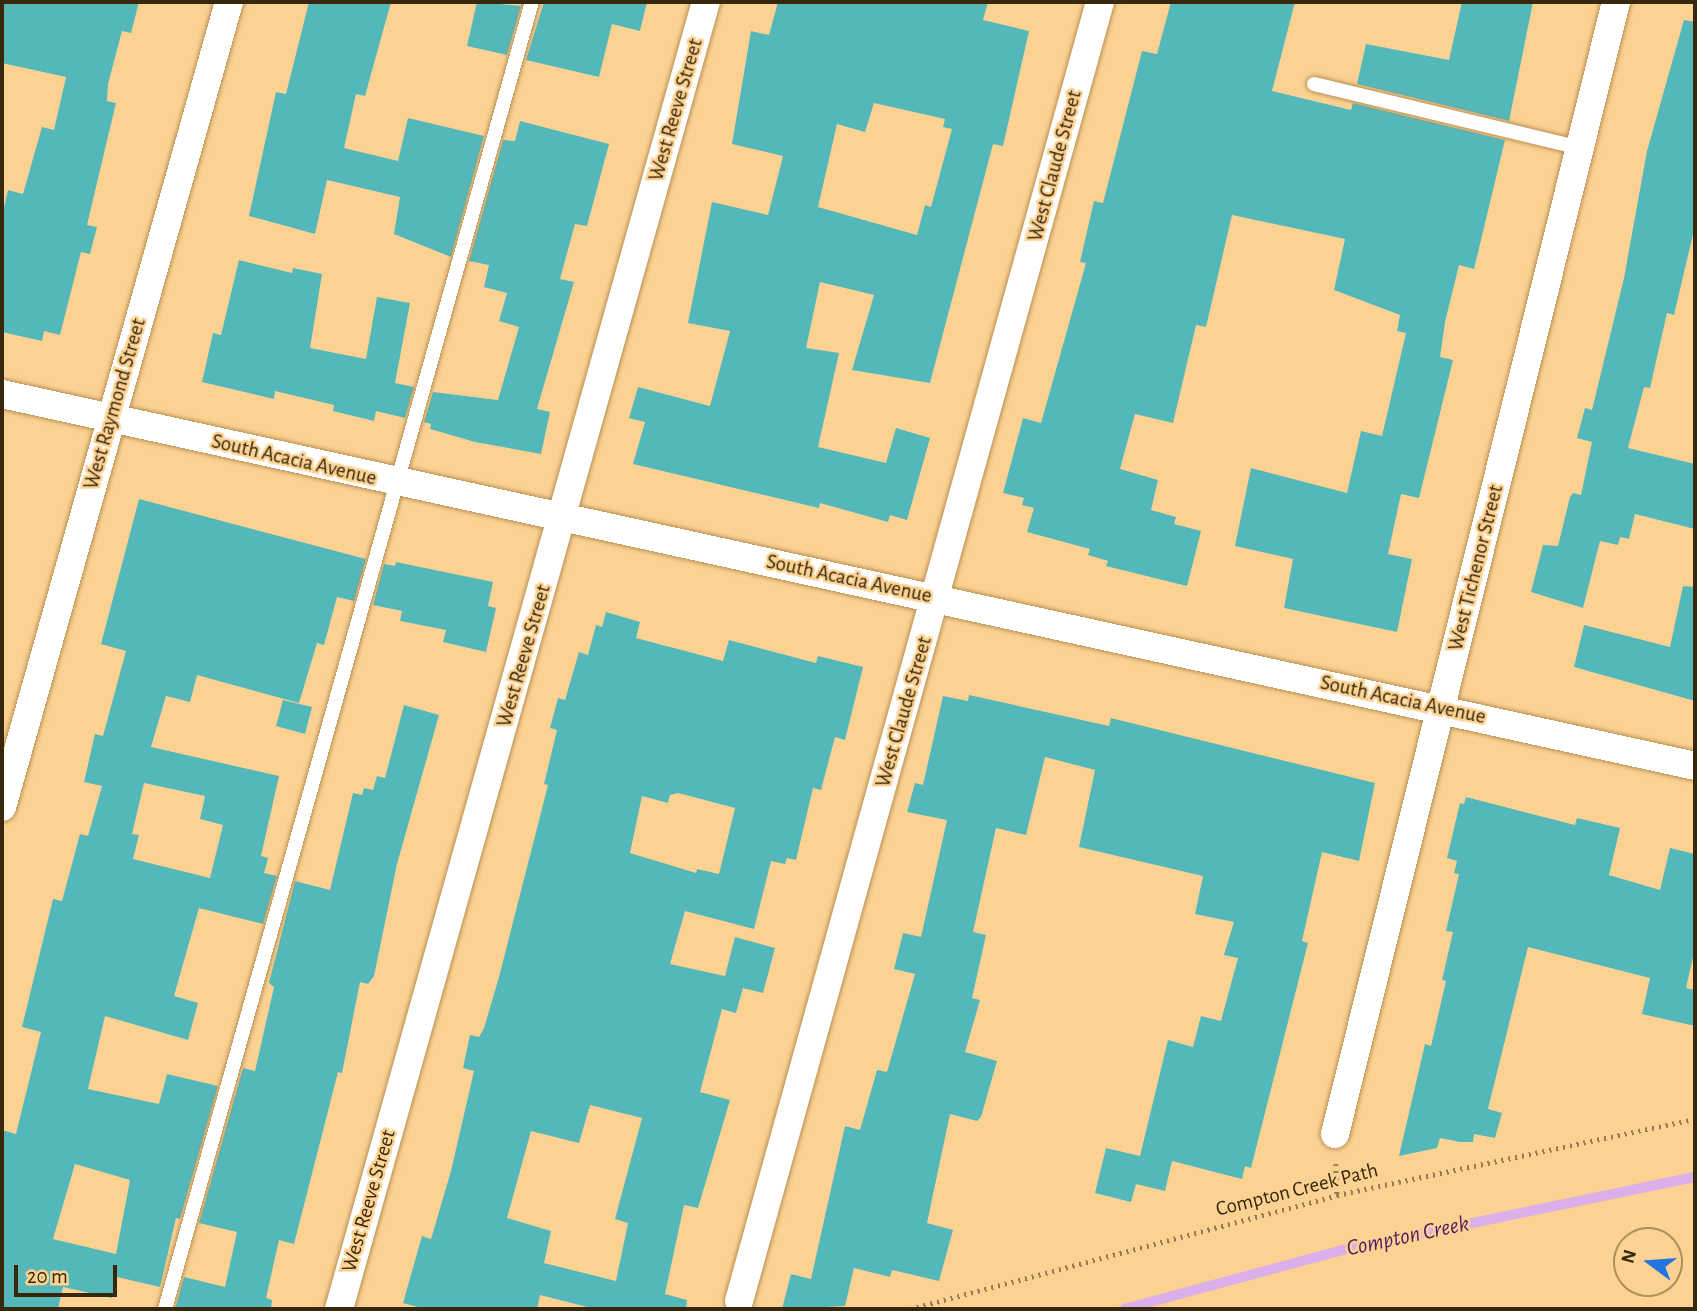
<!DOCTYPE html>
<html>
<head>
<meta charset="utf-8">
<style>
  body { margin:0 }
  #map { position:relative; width:1697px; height:1311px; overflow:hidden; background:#fcd292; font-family:"Alegreya Sans",sans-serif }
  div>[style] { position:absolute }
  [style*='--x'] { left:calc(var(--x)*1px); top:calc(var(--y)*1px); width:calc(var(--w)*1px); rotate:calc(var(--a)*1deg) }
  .stream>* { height:10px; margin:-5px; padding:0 5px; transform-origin:5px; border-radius:5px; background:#dbafe9 }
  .building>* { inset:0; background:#54b8bb }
  .path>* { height:4.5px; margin-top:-2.25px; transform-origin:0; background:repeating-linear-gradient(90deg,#987b4e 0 2px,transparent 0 7px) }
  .roads { filter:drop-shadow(0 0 2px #b79052) drop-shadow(0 0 2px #b79052) }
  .lane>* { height:14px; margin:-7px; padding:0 7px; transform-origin:7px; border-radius:7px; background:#fff }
  .street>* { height:28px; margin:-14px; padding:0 14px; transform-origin:14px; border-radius:14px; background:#fff }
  span { translate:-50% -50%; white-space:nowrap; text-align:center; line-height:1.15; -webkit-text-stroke:5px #fcd292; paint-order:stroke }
  .street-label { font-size:21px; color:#37270d }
  .water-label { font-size:23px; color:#521c61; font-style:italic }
  .frame { position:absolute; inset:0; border:4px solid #37270d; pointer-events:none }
  .north { position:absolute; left:1613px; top:1227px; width:70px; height:70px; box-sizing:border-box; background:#fcd292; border:2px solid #ad8e5d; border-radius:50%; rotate:286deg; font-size:19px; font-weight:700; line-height:28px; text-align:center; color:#37270d }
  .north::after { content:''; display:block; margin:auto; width:24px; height:32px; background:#2573de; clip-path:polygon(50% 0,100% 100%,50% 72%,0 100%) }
  .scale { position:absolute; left:14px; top:1265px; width:103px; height:32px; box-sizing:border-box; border:4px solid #37270d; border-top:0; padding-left:9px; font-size:21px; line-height:24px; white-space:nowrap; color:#37270d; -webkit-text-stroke:5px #fcd292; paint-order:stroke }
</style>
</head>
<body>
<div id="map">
  <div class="stream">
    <div style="--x:1124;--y:1309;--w:231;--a:-15.1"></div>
    <div style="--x:1347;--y:1249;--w:355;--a:-11.7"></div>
  </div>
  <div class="building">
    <div style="clip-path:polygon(4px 2px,139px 2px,131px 33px,122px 31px,108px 84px,107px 101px,116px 103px,87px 225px,97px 227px,90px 254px,81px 252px,60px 335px,44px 331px,42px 341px,2px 332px,2px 216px,8px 190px,23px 194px,42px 127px,54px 130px,66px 77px,2px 63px)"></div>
    <div style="clip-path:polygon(309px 2px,391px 2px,365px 96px,356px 94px,344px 148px,398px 161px,408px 118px,484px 136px,451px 257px,394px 234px,400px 197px,327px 180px,315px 234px,249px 216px,276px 92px,286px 94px)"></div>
    <div style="clip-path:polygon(477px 2px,521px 6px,507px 55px,467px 46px)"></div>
    <div style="clip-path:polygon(544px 2px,647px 2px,640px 31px,612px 24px,599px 77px,526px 60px)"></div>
    <div style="clip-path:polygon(evenodd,778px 2px,988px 2px,983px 20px,1029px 31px,1003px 146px,993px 144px,930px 383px,852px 370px,874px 295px,820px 282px,806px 348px,839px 353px,818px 447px,886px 463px,896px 428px,930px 438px,907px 520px,890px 515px,888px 522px,820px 503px,819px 508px,633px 464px,645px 422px,629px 418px,638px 387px,710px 406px,730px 331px,688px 323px,712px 202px,768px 215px,783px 156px,732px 144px,751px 31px,769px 35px,778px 2px,874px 103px,945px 119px,943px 127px,952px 129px,931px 207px,925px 205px,917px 235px,818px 207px,837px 124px,865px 132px,874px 103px)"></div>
    <div style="clip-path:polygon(1171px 2px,1295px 2px,1272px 91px,1351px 110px,1353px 103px,1505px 140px,1474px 269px,1459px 265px,1445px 322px,1440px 357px,1453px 360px,1419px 498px,1401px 494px,1388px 554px,1412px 559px,1397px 632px,1284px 608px,1293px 559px,1235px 546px,1251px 468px,1347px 493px,1361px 431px,1382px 436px,1406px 333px,1397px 331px,1400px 315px,1334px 290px,1345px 239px,1232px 215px,1206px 327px,1196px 325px,1173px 423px,1135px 414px,1120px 469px,1158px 480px,1151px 510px,1176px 517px,1174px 524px,1201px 531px,1187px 586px,1106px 566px,1108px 561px,1088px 555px,1090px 549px,1027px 532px,1034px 508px,1022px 505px,1024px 498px,1003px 493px,1023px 418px,1041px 423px,1086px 263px,1080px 262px,1094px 201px,1103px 203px,1142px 51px,1157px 54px)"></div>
    <div style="clip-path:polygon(1462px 2px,1533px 2px,1509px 121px,1357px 84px,1366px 44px,1449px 60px)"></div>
    <div style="clip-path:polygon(1684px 20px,1695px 22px,1695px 226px,1674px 315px,1667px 313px,1650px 388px,1644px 387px,1628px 448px,1695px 464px,1695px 529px,1635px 514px,1629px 539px,1620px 537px,1618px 545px,1600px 541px,1583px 608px,1531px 592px,1543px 545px,1558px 546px,1570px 497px,1573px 493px,1581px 495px,1592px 442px,1577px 438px,1585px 408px,1592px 410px,1624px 278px,1647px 151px)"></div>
    <div style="clip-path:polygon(520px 121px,609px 144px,587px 226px,575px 224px,560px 279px,574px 282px,537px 409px,550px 412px,541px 454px,475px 442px,430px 429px,431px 424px,424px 422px,433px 392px,498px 400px,519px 327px,499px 321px,507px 293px,484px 287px,489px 265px,469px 261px,503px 140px,515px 141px)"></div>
    <div style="clip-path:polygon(239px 260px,292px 273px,293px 268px,322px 274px,310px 348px,366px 359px,377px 297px,410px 303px,395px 383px,414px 387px,405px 418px,376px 411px,374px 421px,333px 411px,334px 405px,275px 391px,274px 399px,202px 382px,213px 333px,221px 335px)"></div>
    <div style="clip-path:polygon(evenodd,139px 499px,366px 559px,354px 601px,337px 597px,324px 645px,317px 643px,299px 703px,197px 675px,190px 702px,166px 696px,151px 747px,279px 776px,261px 856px,268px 858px,264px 873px,277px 876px,263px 924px,199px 908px,174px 996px,198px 1003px,188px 1040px,105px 1016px,88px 1089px,159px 1104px,167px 1074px,218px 1086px,180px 1219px,176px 1218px,160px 1287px,117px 1277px,112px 1298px,63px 1287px,58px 1309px,2px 1309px,2px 1130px,16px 1134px,41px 1032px,22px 1027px,53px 899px,62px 901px,80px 834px,88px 836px,102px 786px,84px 782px,95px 734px,103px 736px,126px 651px,101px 644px,139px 499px,144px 783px,205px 796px,200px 819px,223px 825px,210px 878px,133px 859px,139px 835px,132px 834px,144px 783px,139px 499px,75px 1164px,130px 1180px,116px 1254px,53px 1239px,75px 1164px)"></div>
    <div style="clip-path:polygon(396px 562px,493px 582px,488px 606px,496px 608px,486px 652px,443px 642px,446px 630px,400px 621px,402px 611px,373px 605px,384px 564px,395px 566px)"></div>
    <div style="clip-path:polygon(1683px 586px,1695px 587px,1695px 701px,1574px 667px,1584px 625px,1670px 647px)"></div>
    <div style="clip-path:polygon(evenodd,606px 612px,640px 622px,636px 638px,723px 661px,729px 640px,816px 663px,818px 656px,863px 667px,845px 740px,835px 737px,821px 790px,813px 788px,796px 860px,787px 858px,785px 864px,771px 861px,754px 929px,685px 911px,670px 964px,725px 976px,735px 937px,775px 948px,763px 993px,743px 988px,736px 1013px,722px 1009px,700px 1092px,730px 1100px,698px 1208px,684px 1205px,665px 1294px,687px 1300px,686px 1309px,595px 1309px,540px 1295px,537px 1309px,425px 1309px,403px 1303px,422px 1236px,431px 1239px,451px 1171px,474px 1071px,463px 1068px,470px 1035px,479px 1037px,484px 1028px,499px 977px,548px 785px,544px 784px,557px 730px,550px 728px,558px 698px,565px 700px,579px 652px,588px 655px,596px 625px,602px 627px,606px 612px,678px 793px,735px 808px,719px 874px,697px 869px,696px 873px,630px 853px,642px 796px,668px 803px,670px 795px,678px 793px,606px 612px,590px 1105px,642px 1118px,615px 1219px,628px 1223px,616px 1281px,544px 1263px,551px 1231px,507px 1218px,531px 1131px,579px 1143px,590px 1105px)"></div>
    <div style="clip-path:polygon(969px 695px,1109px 726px,1111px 718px,1375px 783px,1359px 861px,1322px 852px,1302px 941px,1308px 943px,1251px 1168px,1245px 1166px,1242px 1179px,1172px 1161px,1165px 1191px,1136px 1184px,1131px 1202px,1095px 1193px,1106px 1148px,1140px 1156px,1168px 1040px,1193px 1047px,1201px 1016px,1221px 1021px,1238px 958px,1224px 955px,1234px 922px,1195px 914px,1203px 876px,1079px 847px,1095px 770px,1045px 757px,1026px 835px,996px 828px,973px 932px,986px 935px,972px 998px,980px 1000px,965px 1052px,997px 1061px,981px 1117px,977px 1121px,950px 1114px,927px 1223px,953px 1230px,939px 1281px,892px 1270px,890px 1277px,854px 1268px,845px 1306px,782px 1309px,791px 1274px,811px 1279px,845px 1126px,860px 1130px,877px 1070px,887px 1072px,915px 974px,894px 969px,903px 933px,921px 937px,947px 820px,907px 812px,915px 783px,923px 785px,943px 696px,968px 701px)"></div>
    <div style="clip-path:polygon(283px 700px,312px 707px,305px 734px,276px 726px)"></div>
    <div style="clip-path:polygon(404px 705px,439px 715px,397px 864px,374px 976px,368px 984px,360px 982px,342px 1073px,338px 1072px,294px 1244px,279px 1240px,266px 1298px,272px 1300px,271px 1309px,175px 1309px,184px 1277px,225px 1287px,237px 1232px,199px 1223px,243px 1068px,255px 1071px,274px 987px,269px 983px,295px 881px,330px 890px,353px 793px,362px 795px,364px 788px,373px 790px,377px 776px,385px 778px)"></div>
    <div style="clip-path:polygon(1466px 797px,1575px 825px,1577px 818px,1620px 828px,1609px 875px,1660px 890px,1670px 848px,1695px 854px,1695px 948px,1686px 988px,1695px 990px,1695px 1026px,1642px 1014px,1650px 978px,1528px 947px,1488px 1109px,1502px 1113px,1495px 1138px,1474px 1134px,1473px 1142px,1460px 1142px,1440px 1138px,1437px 1148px,1399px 1156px,1425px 1044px,1431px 1046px,1446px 981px,1442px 980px,1453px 932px,1446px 931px,1459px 874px,1454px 873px,1457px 861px,1447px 858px,1460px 803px,1464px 804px)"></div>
  </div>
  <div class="path">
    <div style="--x:1336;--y:1164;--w:31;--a:88"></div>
    <div style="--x:910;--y:1309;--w:442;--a:-14.9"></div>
    <div style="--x:1337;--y:1195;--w:366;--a:-12"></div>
  </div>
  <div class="roads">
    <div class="lane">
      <div style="--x:1314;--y:84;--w:274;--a:13.5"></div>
      <div style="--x:165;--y:1309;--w:1358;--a:-74.32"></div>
    </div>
    <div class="street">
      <div style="--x:2;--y:394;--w:1733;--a:12.39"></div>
      <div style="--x:2;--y:807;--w:836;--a:-74.25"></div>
      <div style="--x:1335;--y:1134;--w:1166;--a:-76.06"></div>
      <div style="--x:739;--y:1301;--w:1348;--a:-74.47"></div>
      <div style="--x:339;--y:1309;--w:1358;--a:-74.32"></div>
    </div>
  </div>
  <div class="street-label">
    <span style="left:676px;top:110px;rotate:-74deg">West Reeve Street</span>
    <span style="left:1055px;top:166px;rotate:-75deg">West Claude Street</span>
    <span style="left:115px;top:404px;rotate:-74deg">West Raymond Street</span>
    <span style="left:294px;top:460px;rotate:13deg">South Acacia Avenue</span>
    <span style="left:1476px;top:568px;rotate:-76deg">West Tichenor Street</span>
    <span style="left:849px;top:579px;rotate:12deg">South Acacia Avenue</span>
    <span style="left:524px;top:656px;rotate:-74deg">West Reeve Street</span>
    <span style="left:1403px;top:700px;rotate:12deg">South Acacia Avenue</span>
    <span style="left:904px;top:712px;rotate:-74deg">West Claude Street</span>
    <span style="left:1297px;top:1190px;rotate:-14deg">Compton Creek Path</span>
    <span style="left:369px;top:1201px;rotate:-74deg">West Reeve Street</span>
  </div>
  <div class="water-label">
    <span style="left:1408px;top:1237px;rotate:-12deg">Compton Creek</span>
  </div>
  <div class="frame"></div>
  <div class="north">N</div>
  <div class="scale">20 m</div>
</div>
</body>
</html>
